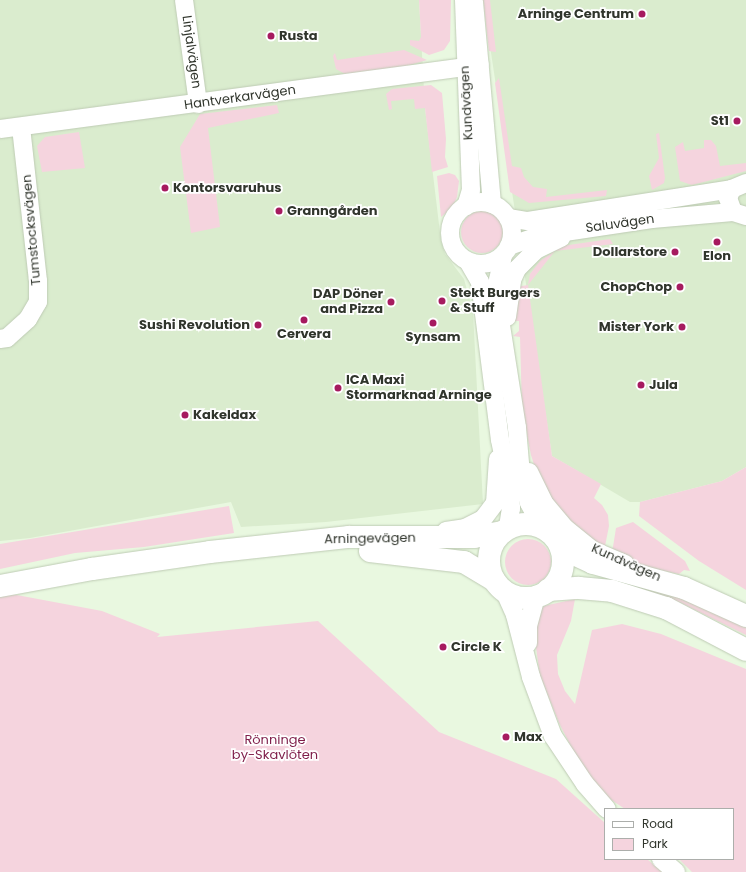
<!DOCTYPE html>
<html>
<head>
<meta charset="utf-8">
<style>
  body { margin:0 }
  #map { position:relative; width:746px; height:872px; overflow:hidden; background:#e9f8e0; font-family:Poppins,sans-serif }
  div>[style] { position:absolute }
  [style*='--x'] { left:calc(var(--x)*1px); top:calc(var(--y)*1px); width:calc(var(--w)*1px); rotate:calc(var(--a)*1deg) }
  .built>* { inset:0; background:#daecce }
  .green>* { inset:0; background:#f5d4de }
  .round { border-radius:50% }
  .roads { filter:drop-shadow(0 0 1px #becbb4) drop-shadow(0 0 1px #becbb4) }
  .minor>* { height:18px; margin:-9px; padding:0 9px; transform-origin:9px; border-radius:9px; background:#fff }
  .minor>.ring { margin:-9px; padding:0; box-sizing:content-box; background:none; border:18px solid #fff; border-radius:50% }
  .major>* { height:22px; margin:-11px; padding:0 11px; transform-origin:11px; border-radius:11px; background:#fff }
  .major>.ring { margin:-11px; padding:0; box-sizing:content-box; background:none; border:22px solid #fff; border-radius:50% }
  .dots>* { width:11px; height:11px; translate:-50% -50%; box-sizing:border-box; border:2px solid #fff; border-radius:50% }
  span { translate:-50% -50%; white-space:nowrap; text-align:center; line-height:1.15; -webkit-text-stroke:3.5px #fff; paint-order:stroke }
  .poi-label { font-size:13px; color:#30352c; font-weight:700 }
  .right { translate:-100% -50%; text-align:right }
  .left { translate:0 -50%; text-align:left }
  .street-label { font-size:13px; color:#30352c }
  .park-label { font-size:13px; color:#7f1e4a }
  .legend { position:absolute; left:604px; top:808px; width:130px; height:52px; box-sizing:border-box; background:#fff; border:1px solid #acaeab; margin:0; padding:5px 7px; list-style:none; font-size:12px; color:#30352c }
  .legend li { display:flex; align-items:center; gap:8px; height:20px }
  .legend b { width:20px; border:1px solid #acaeab }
</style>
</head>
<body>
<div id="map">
  <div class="built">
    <div style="clip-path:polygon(0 0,419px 0,425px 108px,441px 241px,445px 254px,464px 279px,473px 312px,483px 504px,326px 522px,241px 527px,231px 502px,30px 538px,0 541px)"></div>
    <div style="clip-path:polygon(483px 0,746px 0,746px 467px,722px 481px,640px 502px,630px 502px,552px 456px)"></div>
  </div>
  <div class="green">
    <div style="clip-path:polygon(419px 0,451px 0,450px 41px,444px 50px,429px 55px,410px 45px,410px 40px,419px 41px,421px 37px)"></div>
    <div style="clip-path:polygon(483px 0,490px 0,496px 52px,489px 51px)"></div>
    <div style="clip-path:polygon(404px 50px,427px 60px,403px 67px,345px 74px,336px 69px,333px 56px,335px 53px,337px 60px)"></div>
    <div style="clip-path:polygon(499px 78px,512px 166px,521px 168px,524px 177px,533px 187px,547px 189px,546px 197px,607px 190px,606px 196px,529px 203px,510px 192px,495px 83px)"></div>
    <div style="clip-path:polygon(431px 85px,442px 93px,446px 139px,445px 157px,448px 167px,432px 172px,425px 108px,415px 109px,414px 99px,391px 101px,392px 109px,389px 110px,386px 94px,392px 89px)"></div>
    <div style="clip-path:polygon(277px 105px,279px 113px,208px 128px,220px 227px,191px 233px,180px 147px,200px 114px)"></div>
    <div style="clip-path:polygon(79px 132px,85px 168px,42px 172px,37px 146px,45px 137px)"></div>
    <div style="clip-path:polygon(659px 133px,665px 178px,664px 183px,652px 190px,649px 176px,659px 158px,656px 134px)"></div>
    <div style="clip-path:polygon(704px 140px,711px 140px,716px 146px,720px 166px,746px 163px,746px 171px,692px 185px,680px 181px,675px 147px,683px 142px,685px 151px,704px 148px)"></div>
    <div style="clip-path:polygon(449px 173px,455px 175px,459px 181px,457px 197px,452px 208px,441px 217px,437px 176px)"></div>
    <div class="round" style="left:461px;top:211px;width:42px;height:42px"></div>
    <div style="clip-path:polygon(610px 239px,613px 244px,555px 251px,528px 285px,552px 456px,601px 484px,594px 498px,602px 505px,608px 515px,609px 526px,604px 551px,582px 539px,540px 484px,531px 455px,522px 410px,520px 337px,513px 336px,519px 331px,519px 321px,514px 321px,516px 287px,528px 285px,530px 274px,540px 261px,562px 246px)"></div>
    <div style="clip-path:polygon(746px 467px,746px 590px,699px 561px,639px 516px,640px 502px,722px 481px)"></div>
    <div style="clip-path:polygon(229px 506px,234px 533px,144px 547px,75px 553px,0 569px,0 544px)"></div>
    <div style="clip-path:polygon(633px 522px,685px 561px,690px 571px,684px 570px,679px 574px,648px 568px,612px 553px,616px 528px)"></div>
    <div class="round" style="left:505px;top:539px;width:46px;height:46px"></div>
    <div style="clip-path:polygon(616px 575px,685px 598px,732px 620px,746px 628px,746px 635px,681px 603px,641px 589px,614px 583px)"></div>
    <div style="clip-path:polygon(6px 593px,102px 611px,160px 634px,157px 637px,318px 621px,439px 732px,556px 779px,605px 823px,605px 859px,647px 859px,662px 872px,0 872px,0 595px)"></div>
    <div style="clip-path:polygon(575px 599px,571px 621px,557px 655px,558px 674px,565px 691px,575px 704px,592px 630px,622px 624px,661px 634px,746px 669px,746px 872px,692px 872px,679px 859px,733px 859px,733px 809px,625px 809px,607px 797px,581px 766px,559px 723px,540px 676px,534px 633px,536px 616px,544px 606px)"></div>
  </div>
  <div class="roads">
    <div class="minor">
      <div style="--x:184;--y:0;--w:105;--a:82.3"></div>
      <div style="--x:464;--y:0;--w:190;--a:87.9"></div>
      <div style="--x:471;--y:190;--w:17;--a:107"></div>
      <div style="--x:474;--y:2;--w:203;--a:84.9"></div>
      <div style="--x:0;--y:129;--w:484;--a:-7.6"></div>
      <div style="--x:746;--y:183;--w:15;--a:157"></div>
      <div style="--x:732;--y:189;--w:10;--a:114"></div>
      <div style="--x:728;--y:198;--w:15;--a:70"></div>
      <div style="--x:733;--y:212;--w:14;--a:17"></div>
      <div class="ring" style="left:450px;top:202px;width:44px;height:44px"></div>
      <div style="--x:508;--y:218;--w:20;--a:9"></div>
      <div style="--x:528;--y:221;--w:206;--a:-8.9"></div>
      <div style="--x:509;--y:246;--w:31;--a:-19"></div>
      <div style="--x:538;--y:236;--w:115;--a:-8.5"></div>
      <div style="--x:652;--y:219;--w:81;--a:-4.9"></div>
      <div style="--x:503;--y:255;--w:25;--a:101"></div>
      <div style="--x:498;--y:280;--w:20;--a:93"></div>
      <div style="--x:497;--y:300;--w:130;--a:81.1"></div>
      <div style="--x:517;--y:428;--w:47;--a:85.1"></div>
      <div style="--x:521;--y:475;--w:29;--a:74"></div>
      <div style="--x:529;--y:503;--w:27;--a:62"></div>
      <div style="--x:469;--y:263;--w:22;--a:60"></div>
      <div style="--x:480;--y:282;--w:159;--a:82.8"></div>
      <div style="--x:500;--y:440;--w:45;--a:78.4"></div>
      <div style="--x:509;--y:484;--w:24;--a:85"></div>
      <div style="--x:511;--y:508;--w:20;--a:99"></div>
      <div style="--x:507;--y:317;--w:37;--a:-82"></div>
      <div style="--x:512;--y:280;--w:12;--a:-66"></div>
      <div style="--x:517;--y:269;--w:27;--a:-45"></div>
      <div style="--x:536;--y:250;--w:28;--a:-26"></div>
      <div style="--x:0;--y:339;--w:7;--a:-8"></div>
      <div style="--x:7;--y:338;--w:28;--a:-42"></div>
      <div style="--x:28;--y:319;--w:20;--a:-60"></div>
      <div style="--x:38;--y:302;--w:21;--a:-90"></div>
      <div style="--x:38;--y:281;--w:155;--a:-96.3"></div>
      <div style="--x:529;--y:472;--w:34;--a:64"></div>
      <div style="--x:544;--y:503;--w:33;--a:50"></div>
      <div style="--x:565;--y:528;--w:35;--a:39"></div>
      <div style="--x:592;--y:550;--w:36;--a:23"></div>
      <div style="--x:446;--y:531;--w:19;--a:-9"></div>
      <div style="--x:465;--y:528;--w:20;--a:-27"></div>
      <div style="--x:483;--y:519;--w:20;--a:-53"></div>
      <div style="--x:495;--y:503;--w:44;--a:-86.1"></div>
      <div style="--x:504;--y:590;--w:27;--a:66"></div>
      <div style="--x:515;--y:615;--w:64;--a:75.5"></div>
      <div style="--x:531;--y:677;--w:63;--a:69.6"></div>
      <div style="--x:553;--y:736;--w:58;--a:56.3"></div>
      <div style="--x:585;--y:784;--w:33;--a:49"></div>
      <div style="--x:528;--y:643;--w:17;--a:-90"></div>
      <div style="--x:528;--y:626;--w:31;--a:-75"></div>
      <div style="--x:661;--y:859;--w:20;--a:41"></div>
    </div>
    <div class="major">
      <div class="ring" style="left:489px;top:524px;width:52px;height:52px"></div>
      <div style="--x:561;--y:548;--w:35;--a:25"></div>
      <div style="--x:593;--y:563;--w:94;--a:15.4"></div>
      <div style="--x:684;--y:588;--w:68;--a:24.3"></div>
      <div style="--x:370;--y:551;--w:95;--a:6.7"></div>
      <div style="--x:464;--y:562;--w:35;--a:31"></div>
      <div style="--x:0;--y:586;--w:94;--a:-10.5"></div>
      <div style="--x:92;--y:569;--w:119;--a:-8.2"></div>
      <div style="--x:210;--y:552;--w:140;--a:-6.2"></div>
      <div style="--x:349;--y:537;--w:125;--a:0"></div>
      <div style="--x:474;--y:537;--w:29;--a:-10"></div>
      <div style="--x:548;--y:590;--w:31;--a:-4"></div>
      <div style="--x:579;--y:588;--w:33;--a:5"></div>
      <div style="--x:612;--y:591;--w:57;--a:17.5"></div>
      <div style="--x:666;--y:608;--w:90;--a:27.7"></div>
    </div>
  </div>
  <div class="dots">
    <div style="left:642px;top:14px;background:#a61b5f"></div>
    <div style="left:271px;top:36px;background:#a61b5f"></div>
    <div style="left:737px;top:121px;background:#a61b5f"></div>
    <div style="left:165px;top:188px;background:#a61b5f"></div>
    <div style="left:279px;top:211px;background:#a61b5f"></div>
    <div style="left:717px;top:242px;background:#a61b5f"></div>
    <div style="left:675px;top:252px;background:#a61b5f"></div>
    <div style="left:680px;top:287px;background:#a61b5f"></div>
    <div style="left:442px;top:301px;background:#a61b5f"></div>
    <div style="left:391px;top:302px;background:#a61b5f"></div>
    <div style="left:304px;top:320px;background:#a61b5f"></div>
    <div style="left:433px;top:323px;background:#a61b5f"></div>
    <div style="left:258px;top:325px;background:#a61b5f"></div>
    <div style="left:682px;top:327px;background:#a61b5f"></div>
    <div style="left:641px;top:385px;background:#a61b5f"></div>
    <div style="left:338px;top:388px;background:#a61b5f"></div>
    <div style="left:185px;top:415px;background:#a61b5f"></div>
    <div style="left:443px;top:647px;background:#a61b5f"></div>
    <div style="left:506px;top:737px;background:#a61b5f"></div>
  </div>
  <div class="poi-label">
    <span class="right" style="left:634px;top:14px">Arninge Centrum</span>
    <span class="left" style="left:279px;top:36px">Rusta</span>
    <span class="right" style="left:729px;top:121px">St1</span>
    <span class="left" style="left:173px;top:188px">Kontorsvaruhus</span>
    <span class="left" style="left:287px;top:211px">Granngården</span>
    <span class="right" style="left:667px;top:252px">Dollarstore</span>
    <span style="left:717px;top:256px">Elon</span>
    <span class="right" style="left:672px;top:287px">ChopChop</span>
    <span class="left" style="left:450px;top:301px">Stekt Burgers<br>&amp; Stuff</span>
    <span class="right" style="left:383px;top:302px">DAP Döner<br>and Pizza</span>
    <span class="right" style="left:250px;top:325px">Sushi Revolution</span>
    <span class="right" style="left:674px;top:327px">Mister York</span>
    <span style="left:304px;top:334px">Cervera</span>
    <span style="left:433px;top:337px">Synsam</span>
    <span class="left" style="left:346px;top:388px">ICA Maxi<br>Stormarknad Arninge</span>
    <span class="left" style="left:649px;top:385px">Jula</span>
    <span class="left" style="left:193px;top:415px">Kakeldax</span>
    <span class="left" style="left:451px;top:647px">Circle K</span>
    <span class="left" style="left:514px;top:737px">Max</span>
  </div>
  <div class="street-label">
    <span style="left:191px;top:52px;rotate:82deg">Linjalvägen</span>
    <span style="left:240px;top:98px;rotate:-8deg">Hantverkarvägen</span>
    <span style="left:467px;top:103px;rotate:-93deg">Kundvägen</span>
    <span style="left:620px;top:224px;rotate:-8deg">Saluvägen</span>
    <span style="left:32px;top:230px;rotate:-95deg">Tumstocksvägen</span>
    <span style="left:370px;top:539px;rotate:-1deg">Arningevägen</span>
    <span style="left:626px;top:563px;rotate:24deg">Kundvägen</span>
  </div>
  <div class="park-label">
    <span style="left:275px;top:748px">Rönninge<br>by-Skavlöten</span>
  </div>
  <ul class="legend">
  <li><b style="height:5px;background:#fff"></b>Road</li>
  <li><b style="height:11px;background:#f5d4de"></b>Park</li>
  </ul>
</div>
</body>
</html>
